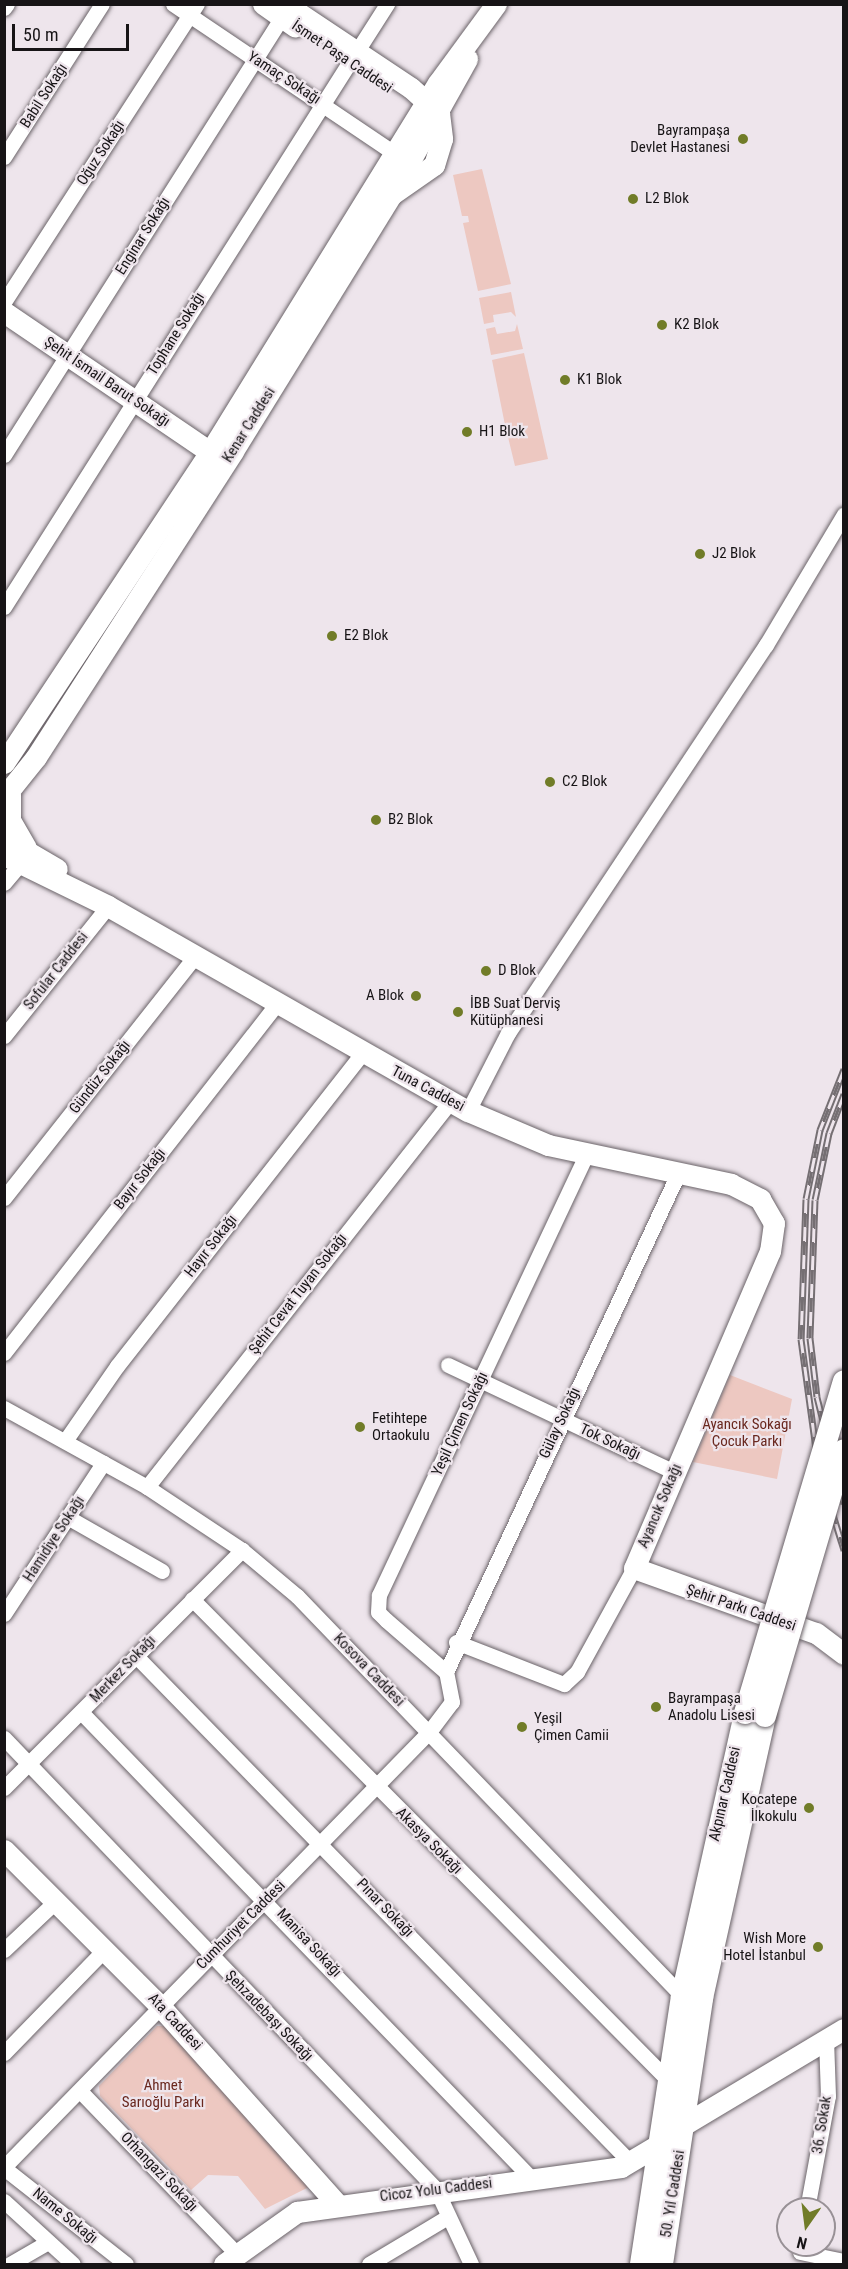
<!DOCTYPE html>
<html>
<head>
<meta charset="utf-8">
<style>
  body { margin:0 }
  #map { position:relative; width:848px; height:2269px; overflow:hidden; background:#eee5ec; font-family:"Roboto Condensed",sans-serif }
  div>[style] { position:absolute }
  [style*='--x'] { left:calc(var(--x)*1px); top:calc(var(--y)*1px); width:calc(var(--w)*1px); rotate:calc(var(--a)*1deg) }
  .green>* { inset:0; background:#edc8c1 }
  .roads { filter:drop-shadow(0 0 2px #6a6368) drop-shadow(0 0 2px #6a6368) }
  .street>* { height:15px; margin:-7.5px; padding:0 7.5px; transform-origin:7.5px; border-radius:7.5px; background:#fff }
  .secondary>* { height:21px; margin:-10.5px; padding:0 10.5px; transform-origin:10.5px; border-radius:10.5px; background:#fff }
  .primary>* { height:22px; margin:-11px; padding:0 11px; transform-origin:11px; border-radius:11px; background:#fff }
  .rail>* { height:7px; margin-top:-3.5px; transform-origin:0; background:repeating-linear-gradient(90deg,#eee5ec 0 14px,#756f73 0 28px); box-sizing:border-box; border-block:2px solid #756f73 }
  .bridges { filter:drop-shadow(0 0 2px #6a6368) drop-shadow(0 0 2px #6a6368) }
  .primary-bridge>* { height:22px; margin:-11px; padding:0 11px; transform-origin:11px; border-radius:11px; background:#fff }
  .dots>* { width:16px; height:16px; translate:-50% -50%; box-sizing:border-box; border:3px solid #eee5ec; border-radius:50% }
  span { translate:-50% -50%; white-space:nowrap; text-align:center; line-height:1.15; -webkit-text-stroke:4.5px #eee5ec; paint-order:stroke }
  .street-label { font-size:15px; color:#171416 }
  .poi-label { font-size:15px; color:#171416 }
  .right { translate:-100% -50%; text-align:right }
  .left { translate:0 -50%; text-align:left }
  .park-label { font-size:15px; color:#6a281f }
  .frame { position:absolute; inset:0; border:6px solid #171416; pointer-events:none }
  .north { position:absolute; left:776px; top:2197px; width:60px; height:60px; box-sizing:border-box; background:#eee5ec; border:2px solid #989196; border-radius:50%; rotate:194deg; font-size:16px; font-weight:700; line-height:24px; text-align:center; color:#171416 }
  .north::after { content:''; display:block; margin:auto; width:21px; height:27px; background:#717c28; clip-path:polygon(50% 0,100% 100%,50% 72%,0 100%) }
  .scale { position:absolute; left:12px; top:24px; width:117px; height:27px; box-sizing:border-box; border:3px solid #171416; border-top:0; padding-left:8px; font-size:18px; line-height:21px; white-space:nowrap; color:#171416; -webkit-text-stroke:4px #eee5ec; paint-order:stroke }
</style>
</head>
<body>
<div id="map">
  <div class="green">
    <div style="clip-path:polygon(482px 169px,511px 284px,478px 291px,463px 223px,469px 222px,468px 216px,462px 216px,453px 175px)"></div>
    <div style="clip-path:polygon(511px 292px,516px 317px,511px 312px,493px 315px,494px 322px,484px 324px,479px 298px)"></div>
    <div style="clip-path:polygon(517px 324px,523px 349px,491px 355px,486px 329px,495px 327px,497px 334px,515px 331px)"></div>
    <div style="clip-path:polygon(524px 353px,548px 459px,515px 466px,508px 437px,512px 430px,506px 430px,492px 360px)"></div>
    <div style="clip-path:polygon(730px 1375px,792px 1399px,777px 1479px,693px 1462px)"></div>
    <div style="clip-path:polygon(157px 2026px,165px 2026px,310px 2184px,307px 2188px,265px 2209px,238px 2176px,208px 2175px,191px 2190px,100px 2096px,99px 2086px)"></div>
  </div>
  <div class="roads">
    <div class="street">
      <div style="--x:173;--y:4;--w:267;--a:34"></div>
      <div style="--x:4;--y:8;--w:5;--a:-53"></div>
      <div style="--x:357;--y:51;--w:56;--a:-57.4"></div>
      <div style="--x:4;--y:157;--w:182;--a:-57.4"></div>
      <div style="--x:4;--y:302;--w:355;--a:-57.1"></div>
      <div style="--x:4;--y:455;--w:519;--a:-57.6"></div>
      <div style="--x:4;--y:607;--w:644;--a:-57.62"></div>
      <div style="--x:4;--y:883;--w:25;--a:-50"></div>
      <div style="--x:4;--y:1036;--w:166;--a:-51.3"></div>
      <div style="--x:468;--y:1111;--w:88;--a:-62.9"></div>
      <div style="--x:508;--y:1033;--w:466;--a:-56.4"></div>
      <div style="--x:766;--y:645;--w:152;--a:-59.2"></div>
      <div style="--x:4;--y:1198;--w:308;--a:-51.7"></div>
      <div style="--x:4;--y:1353;--w:442;--a:-52"></div>
      <div style="--x:448;--y:1365;--w:250;--a:25.3"></div>
      <div style="--x:4;--y:1408;--w:163;--a:28.9"></div>
      <div style="--x:147;--y:1487;--w:114;--a:33.6"></div>
      <div style="--x:242;--y:1550;--w:72;--a:39.9"></div>
      <div style="--x:297;--y:1596;--w:555;--a:46.09"></div>
      <div style="--x:65;--y:1441;--w:91;--a:-55.3"></div>
      <div style="--x:117;--y:1366;--w:397;--a:-51.9"></div>
      <div style="--x:147;--y:1487;--w:490;--a:-51.8"></div>
      <div style="--x:69;--y:1518;--w:107;--a:29.7"></div>
      <div style="--x:192;--y:1599;--w:678;--a:45.3"></div>
      <div style="--x:4;--y:1614;--w:181;--a:-56.7"></div>
      <div style="--x:456;--y:1642;--w:116;--a:21.3"></div>
      <div style="--x:564;--y:1684;--w:18;--a:-43"></div>
      <div style="--x:577;--y:1672;--w:119;--a:-61.3"></div>
      <div style="--x:136;--y:1656;--w:709;--a:45.69"></div>
      <div style="--x:446;--y:1672;--w:547;--a:-65.03"></div>
      <div style="--x:81;--y:1712;--w:649;--a:46"></div>
      <div style="--x:4;--y:1738;--w:625;--a:46.23"></div>
      <div style="--x:436;--y:2189;--w:83;--a:65"></div>
      <div style="--x:4;--y:1788;--w:337;--a:-45"></div>
      <div style="--x:4;--y:1950;--w:71;--a:-43.3"></div>
      <div style="--x:4;--y:2053;--w:144;--a:-45.8"></div>
      <div style="--x:82;--y:2093;--w:222;--a:46.1"></div>
      <div style="--x:4;--y:2167;--w:608;--a:-45.67"></div>
      <div style="--x:429;--y:1732;--w:38;--a:-53"></div>
      <div style="--x:452;--y:1702;--w:31;--a:-101"></div>
      <div style="--x:446;--y:1672;--w:79;--a:-139.1"></div>
      <div style="--x:386;--y:1620;--w:11;--a:-135"></div>
      <div style="--x:378;--y:1612;--w:17;--a:-87"></div>
      <div style="--x:379;--y:1595;--w:485;--a:-64.8"></div>
      <div style="--x:4;--y:2168;--w:155;--a:38.2"></div>
      <div style="--x:4;--y:2201;--w:93;--a:42.4"></div>
      <div style="--x:807;--y:2209;--w:115;--a:-79.5"></div>
      <div style="--x:828;--y:2096;--w:56;--a:-92"></div>
      <div style="--x:800;--y:2252;--w:45;--a:11.6"></div>
      <div style="--x:10;--y:2264;--w:44;--a:-30.1"></div>
      <div style="--x:369;--y:2264;--w:90;--a:-30.9"></div>
    </div>
    <div class="secondary">
      <div style="--x:263;--y:4;--w:39;--a:35"></div>
      <div style="--x:285;--y:4;--w:151;--a:33.7"></div>
      <div style="--x:411;--y:88;--w:38;--a:42"></div>
      <div style="--x:439;--y:113;--w:26;--a:83"></div>
      <div style="--x:442;--y:139;--w:27;--a:107"></div>
      <div style="--x:434;--y:165;--w:52;--a:145.1"></div>
      <div style="--x:4;--y:312;--w:249;--a:34.2"></div>
      <div style="--x:4;--y:763;--w:373;--a:-56.5"></div>
      <div style="--x:210;--y:452;--w:434;--a:-58.3"></div>
      <div style="--x:438;--y:83;--w:98;--a:-53.7"></div>
      <div style="--x:10;--y:794;--w:26;--a:90"></div>
      <div style="--x:10;--y:820;--w:32;--a:60"></div>
      <div style="--x:4;--y:797;--w:51;--a:-51.3"></div>
      <div style="--x:36;--y:757;--w:364;--a:-57.2"></div>
      <div style="--x:233;--y:451;--w:301;--a:-58.3"></div>
      <div style="--x:391;--y:195;--w:156;--a:-60.8"></div>
      <div style="--x:4;--y:838;--w:61;--a:30.3"></div>
      <div style="--x:4;--y:855;--w:116;--a:26.1"></div>
      <div style="--x:108;--y:906;--w:414;--a:29.7"></div>
      <div style="--x:468;--y:1111;--w:87;--a:23"></div>
      <div style="--x:548;--y:1145;--w:187;--a:12"></div>
      <div style="--x:731;--y:1184;--w:33;--a:27"></div>
      <div style="--x:760;--y:1199;--w:28;--a:60"></div>
      <div style="--x:774;--y:1223;--w:28;--a:98"></div>
      <div style="--x:770;--y:1251;--w:345;--a:113.2"></div>
      <div style="--x:634;--y:1568;--w:193;--a:19.7"></div>
      <div style="--x:816;--y:1633;--w:35;--a:37"></div>
      <div style="--x:4;--y:1850;--w:221;--a:45"></div>
      <div style="--x:160;--y:2006;--w:264;--a:48.2"></div>
      <div style="--x:685;--y:2124;--w:185;--a:-30.9"></div>
      <div style="--x:224;--y:2264;--w:90;--a:-35.5"></div>
      <div style="--x:297;--y:2212;--w:327;--a:-7.9"></div>
      <div style="--x:621;--y:2167;--w:43;--a:-30.7"></div>
    </div>
    <div class="primary">
      <div style="--x:641;--y:2264;--w:271;--a:-81.3"></div>
      <div style="--x:682;--y:1996;--w:290;--a:-77.4"></div>
      <div style="--x:662;--y:2264;--w:269;--a:-81.4"></div>
      <div style="--x:702;--y:1998;--w:289;--a:-77.4"></div>
    </div>
  </div>
  <div class="rail">
    <div style="--x:844;--y:1069;--w:66;--a:111.5"></div>
    <div style="--x:820;--y:1130;--w:70;--a:101.5"></div>
    <div style="--x:806;--y:1199;--w:140;--a:92"></div>
    <div style="--x:801;--y:1339;--w:132;--a:82.2"></div>
    <div style="--x:819;--y:1470;--w:84;--a:72.6"></div>
    <div style="--x:844;--y:1094;--w:42;--a:111"></div>
    <div style="--x:829;--y:1133;--w:68;--a:101.8"></div>
    <div style="--x:815;--y:1200;--w:138;--a:92.1"></div>
    <div style="--x:810;--y:1338;--w:59;--a:83.2"></div>
    <div style="--x:817;--y:1397;--w:110;--a:75.8"></div>
  </div>
  <div class="bridges">
    <div class="primary-bridge">
      <div style="--x:745;--y:1713;--w:346;--a:-73.4"></div>
      <div style="--x:765;--y:1716;--w:277;--a:-73.5"></div>
    </div>
  </div>
  <div class="dots">
    <div style="left:743px;top:139px;background:#717c28"></div>
    <div style="left:633px;top:199px;background:#717c28"></div>
    <div style="left:662px;top:325px;background:#717c28"></div>
    <div style="left:565px;top:380px;background:#717c28"></div>
    <div style="left:467px;top:432px;background:#717c28"></div>
    <div style="left:700px;top:554px;background:#717c28"></div>
    <div style="left:332px;top:636px;background:#717c28"></div>
    <div style="left:550px;top:782px;background:#717c28"></div>
    <div style="left:376px;top:820px;background:#717c28"></div>
    <div style="left:486px;top:971px;background:#717c28"></div>
    <div style="left:416px;top:996px;background:#717c28"></div>
    <div style="left:458px;top:1012px;background:#717c28"></div>
    <div style="left:360px;top:1427px;background:#717c28"></div>
    <div style="left:656px;top:1707px;background:#717c28"></div>
    <div style="left:522px;top:1727px;background:#717c28"></div>
    <div style="left:809px;top:1808px;background:#717c28"></div>
    <div style="left:818px;top:1947px;background:#717c28"></div>
  </div>
  <div class="street-label">
    <span style="left:342px;top:57px;rotate:34deg">İsmet Paşa Caddesi</span>
    <span style="left:284px;top:78px;rotate:33deg">Yamaç Sokağı</span>
    <span style="left:44px;top:96px;rotate:-57deg">Babil Sokağı</span>
    <span style="left:101px;top:153px;rotate:-57deg">Oğuz Sokağı</span>
    <span style="left:143px;top:236px;rotate:-58deg">Enginar Sokağı</span>
    <span style="left:176px;top:334px;rotate:-58deg">Tophane Sokağı</span>
    <span style="left:107px;top:382px;rotate:34deg">Şehit İsmail Barut Sokağı</span>
    <span style="left:249px;top:425px;rotate:-58deg">Kenar Caddesi</span>
    <span style="left:56px;top:971px;rotate:-52deg">Sofular Caddesi</span>
    <span style="left:100px;top:1077px;rotate:-52deg">Gündüz Sokağı</span>
    <span style="left:428px;top:1089px;rotate:28deg">Tuna Caddesi</span>
    <span style="left:140px;top:1179px;rotate:-52deg">Bayır Sokağı</span>
    <span style="left:211px;top:1246px;rotate:-52deg">Hayır Sokağı</span>
    <span style="left:298px;top:1294px;rotate:-52deg">Şehit Cevat Tuyan Sokağı</span>
    <span style="left:560px;top:1423px;rotate:-65deg">Gülay Sokağı</span>
    <span style="left:460px;top:1424px;rotate:-65deg">Yeşil Çimen Sokağı</span>
    <span style="left:610px;top:1442px;rotate:25deg">Tok Sokağı</span>
    <span style="left:660px;top:1506px;rotate:-67deg">Ayancık Sokağı</span>
    <span style="left:54px;top:1539px;rotate:-57deg">Hamidiye Sokağı</span>
    <span style="left:741px;top:1608px;rotate:19deg">Şehir Parkı Caddesi</span>
    <span style="left:123px;top:1669px;rotate:-46deg">Merkez Sokağı</span>
    <span style="left:369px;top:1670px;rotate:46deg">Kosova Caddesi</span>
    <span style="left:725px;top:1794px;rotate:-77deg">Akpınar Caddesi</span>
    <span style="left:429px;top:1841px;rotate:45deg">Akasya Sokağı</span>
    <span style="left:385px;top:1908px;rotate:46deg">Pınar Sokağı</span>
    <span style="left:241px;top:1925px;rotate:-45deg">Cumhuriyet Caddesi</span>
    <span style="left:309px;top:1943px;rotate:47deg">Manisa Sokağı</span>
    <span style="left:269px;top:2016px;rotate:46deg">Şehzadebaşı Sokağı</span>
    <span style="left:175px;top:2022px;rotate:47deg">Ata Caddesi</span>
    <span style="left:822px;top:2125px;rotate:-81deg">36. Sokak</span>
    <span style="left:159px;top:2172px;rotate:46deg">Orhangazi Sokağı</span>
    <span style="left:436px;top:2190px;rotate:-7deg">Cicoz Yolu Caddesi</span>
    <span style="left:673px;top:2194px;rotate:-81deg">50. Yıl Caddesi</span>
    <span style="left:65px;top:2216px;rotate:39deg">Name Sokağı</span>
  </div>
  <div class="poi-label">
    <span class="right" style="left:730px;top:139px">Bayrampaşa<br>Devlet Hastanesi</span>
    <span class="left" style="left:645px;top:199px">L2 Blok</span>
    <span class="left" style="left:674px;top:325px">K2 Blok</span>
    <span class="left" style="left:577px;top:380px">K1 Blok</span>
    <span class="left" style="left:479px;top:432px">H1 Blok</span>
    <span class="left" style="left:712px;top:554px">J2 Blok</span>
    <span class="left" style="left:344px;top:636px">E2 Blok</span>
    <span class="left" style="left:562px;top:782px">C2 Blok</span>
    <span class="left" style="left:388px;top:820px">B2 Blok</span>
    <span class="left" style="left:498px;top:971px">D Blok</span>
    <span class="right" style="left:404px;top:996px">A Blok</span>
    <span class="left" style="left:470px;top:1012px">İBB Suat Derviş<br>Kütüphanesi</span>
    <span class="left" style="left:372px;top:1427px">Fetihtepe<br>Ortaokulu</span>
    <span class="left" style="left:668px;top:1707px">Bayrampaşa<br>Anadolu Lisesi</span>
    <span class="left" style="left:534px;top:1727px">Yeşil<br>Çimen Camii</span>
    <span class="right" style="left:797px;top:1808px">Kocatepe<br>İlkokulu</span>
    <span class="right" style="left:806px;top:1947px">Wish More<br>Hotel İstanbul</span>
  </div>
  <div class="park-label">
    <span style="left:747px;top:1433px">Ayancık Sokağı<br>Çocuk Parkı</span>
    <span style="left:163px;top:2094px">Ahmet<br>Sarıoğlu Parkı</span>
  </div>
  <div class="frame"></div>
  <div class="north">N</div>
  <div class="scale">50 m</div>
</div>
</body>
</html>
